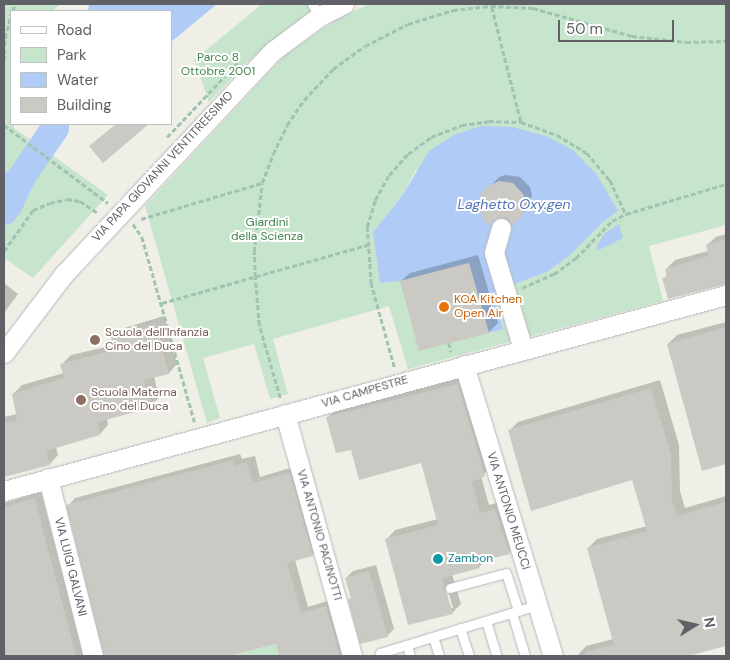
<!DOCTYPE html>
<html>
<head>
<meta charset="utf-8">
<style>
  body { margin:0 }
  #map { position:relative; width:730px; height:660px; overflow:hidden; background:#efefe7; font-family:"DM Sans",sans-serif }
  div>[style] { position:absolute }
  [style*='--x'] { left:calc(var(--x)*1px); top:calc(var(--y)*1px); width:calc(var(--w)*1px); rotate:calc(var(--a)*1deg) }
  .green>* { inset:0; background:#c7e4cc }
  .water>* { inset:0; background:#b0cbf6 }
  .shadow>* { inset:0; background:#0003 }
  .canal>* { height:16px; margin:-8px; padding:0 8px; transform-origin:8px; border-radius:8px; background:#b0cbf6 }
  .river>* { height:28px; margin:-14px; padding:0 14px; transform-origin:14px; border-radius:14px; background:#b0cbf6 }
  .building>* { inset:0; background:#cbc9c4 }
  .path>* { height:2.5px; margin-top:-1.25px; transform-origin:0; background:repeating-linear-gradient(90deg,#a0c4b1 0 5px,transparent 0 7.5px) }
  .roads { filter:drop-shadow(0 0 1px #b7b8bc) drop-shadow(0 0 1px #b7b8bc) }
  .lane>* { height:9px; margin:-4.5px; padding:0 4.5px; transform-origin:4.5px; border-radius:4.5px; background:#fff }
  .street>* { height:19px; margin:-9.5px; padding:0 9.5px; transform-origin:9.5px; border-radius:9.5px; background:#fff }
  .dots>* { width:14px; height:14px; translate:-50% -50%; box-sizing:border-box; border:2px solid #fff; border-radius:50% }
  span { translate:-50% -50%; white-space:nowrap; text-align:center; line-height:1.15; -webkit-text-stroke:4px #fff; paint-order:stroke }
  .park-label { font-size:12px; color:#40844f }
  .street-label { font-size:12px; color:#5f6166 }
  .food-label { font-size:12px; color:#c56008 }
  .left { translate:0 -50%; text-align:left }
  .education-label { font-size:12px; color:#785e54 }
  .culture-label { font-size:12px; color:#0d838f }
  .water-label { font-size:14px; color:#5473b8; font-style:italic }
  .frame { position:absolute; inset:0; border:5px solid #5f6166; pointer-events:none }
  .legend { position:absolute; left:10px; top:10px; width:162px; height:115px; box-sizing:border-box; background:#fff; border:1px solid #bfc0c2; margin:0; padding:6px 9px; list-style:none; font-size:15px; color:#5f6166 }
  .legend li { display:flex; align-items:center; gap:10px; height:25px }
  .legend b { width:25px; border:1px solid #bfc0c2 }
  .north { position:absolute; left:670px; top:600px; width:50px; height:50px; -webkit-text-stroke:4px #fff; paint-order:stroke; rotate:80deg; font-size:14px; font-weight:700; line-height:20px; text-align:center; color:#5f6166 }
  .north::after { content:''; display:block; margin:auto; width:18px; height:22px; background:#5f6166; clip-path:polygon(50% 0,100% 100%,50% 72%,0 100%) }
  .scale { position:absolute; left:558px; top:20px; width:116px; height:22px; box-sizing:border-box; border:2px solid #5f6166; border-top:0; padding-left:6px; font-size:15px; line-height:18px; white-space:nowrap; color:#5f6166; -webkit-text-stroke:4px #fff; paint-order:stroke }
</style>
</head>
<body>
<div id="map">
  <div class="green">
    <div style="clip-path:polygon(4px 4px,61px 4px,52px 11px,11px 11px,11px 124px,14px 124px,14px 128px,108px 195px,33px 278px,7px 260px,4px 263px)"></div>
    <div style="clip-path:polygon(262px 4px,299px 4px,301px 6px,304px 4px,326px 4px,281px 35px,245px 64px,209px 102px,194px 60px)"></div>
    <div style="clip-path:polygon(evenodd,369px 4px,726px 4px,726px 225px,649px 246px,663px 301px,408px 369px,389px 306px,273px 339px,288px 394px,270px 399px,254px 344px,203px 358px,220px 418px,207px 423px,145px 206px,284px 56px,335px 20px,369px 4px,416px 170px,618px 211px,603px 222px,569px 256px,547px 272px,493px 292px,503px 328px,469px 263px,400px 281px,373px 232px,402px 196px,416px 170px)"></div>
    <div style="clip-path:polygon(276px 644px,279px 656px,228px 656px)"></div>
  </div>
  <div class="water">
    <div style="clip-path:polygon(126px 4px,217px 4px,171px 42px,171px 11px,117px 11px)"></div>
    <div style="clip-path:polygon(481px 126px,512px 127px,546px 136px,573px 150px,597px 175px,618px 211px,603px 222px,569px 256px,547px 272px,493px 292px,503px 329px,489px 333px,469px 263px,400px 281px,380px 283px,373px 232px,402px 196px,429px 151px,454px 135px)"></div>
    <div style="clip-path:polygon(619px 224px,623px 238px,597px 251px,597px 246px,604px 234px)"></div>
  </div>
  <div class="shadow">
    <div style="clip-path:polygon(506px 175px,520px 177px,530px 187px,532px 195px,529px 207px,512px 224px,481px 197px,499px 177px)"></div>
    <div style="clip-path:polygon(726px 234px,726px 283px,669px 298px,664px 279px,668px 274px,666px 269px,675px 260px,708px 251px,707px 245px,716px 237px)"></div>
    <div style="clip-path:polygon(478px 255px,498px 323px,489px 332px,420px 350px,401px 281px,410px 273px)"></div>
    <div style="clip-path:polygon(4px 283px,18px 294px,4px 313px)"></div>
    <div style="clip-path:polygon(164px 316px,177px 364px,169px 373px,154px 376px,159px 398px,150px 406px,107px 418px,108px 425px,100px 434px,56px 447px,58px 455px,50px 464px,4px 476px,4px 417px,17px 414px,13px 394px,22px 385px,64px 373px,62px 364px,71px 355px,114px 345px,112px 337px,121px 329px)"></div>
    <div style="clip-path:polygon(726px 322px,726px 462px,703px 469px,668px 344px,677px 335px)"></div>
    <div style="clip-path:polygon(evenodd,467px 376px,494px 466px,481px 476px,489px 505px,504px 501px,518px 544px,509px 553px,487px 559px,479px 567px,452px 574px,461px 604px,452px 613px,387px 539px,395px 530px,438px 519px,422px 461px,352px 448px,328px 417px,337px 408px,467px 376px,447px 587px,453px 608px,450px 608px,445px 588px,447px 587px)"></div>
    <div style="clip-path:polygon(660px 380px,679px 445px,680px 491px,685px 508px,726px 496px,726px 620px,717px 622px,713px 648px,683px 656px,577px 656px,586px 646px,613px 639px,588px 548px,597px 539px,647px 526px,633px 479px,510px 430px,518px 422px)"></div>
    <div style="clip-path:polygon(240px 454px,242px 459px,255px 456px,260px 477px,297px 466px,319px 547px,312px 555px,295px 560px,308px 607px,334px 599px,352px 656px,280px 656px,277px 643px,223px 656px,104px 656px,68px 506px,75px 498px)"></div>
    <div style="clip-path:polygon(41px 492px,84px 656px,4px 656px,4px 503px)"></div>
    <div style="clip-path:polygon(376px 565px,394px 629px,387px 636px,352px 597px,346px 578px,353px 571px)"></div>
  </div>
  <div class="canal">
    <div style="--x:55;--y:128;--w:6;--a:-39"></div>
    <div style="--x:4;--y:181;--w:17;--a:-10"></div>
  </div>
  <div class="river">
    <div style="--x:102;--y:11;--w:11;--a:-41"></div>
    <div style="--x:4;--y:211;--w:9;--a:-54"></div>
    <div style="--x:9;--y:204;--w:29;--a:-65"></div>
    <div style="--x:21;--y:178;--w:60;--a:-55.8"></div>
    <div style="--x:55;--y:128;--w:4;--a:-90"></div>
  </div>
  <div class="building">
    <div style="clip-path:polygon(116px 124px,149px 124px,103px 163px,89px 146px)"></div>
    <div style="clip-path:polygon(499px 181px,513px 183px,523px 194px,526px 202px,523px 215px,512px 226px,509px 221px,504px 217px,494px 220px,490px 225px,484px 220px,479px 209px,480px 196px,485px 188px)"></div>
    <div style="clip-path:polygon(726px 239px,726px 284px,668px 299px,662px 278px,667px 277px,665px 269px,709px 256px,706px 245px)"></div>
    <div style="clip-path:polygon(469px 263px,489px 333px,419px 351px,400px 281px)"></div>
    <div style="clip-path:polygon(155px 324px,169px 374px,144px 380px,151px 408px,97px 422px,100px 435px,46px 451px,50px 465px,4px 477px,4px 423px,17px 420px,12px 394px,64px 378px,60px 364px,114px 350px,111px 337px)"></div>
    <div style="clip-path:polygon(726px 327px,726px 464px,702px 471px,667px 344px)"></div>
    <div style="clip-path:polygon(458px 384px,485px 476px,472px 482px,480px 513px,495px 509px,510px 554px,478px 562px,480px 568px,443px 578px,444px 589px,447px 594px,453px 614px,408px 625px,385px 539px,438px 525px,421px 463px,359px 480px,351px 450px,336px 453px,326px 417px)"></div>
    <div style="clip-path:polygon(651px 388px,671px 455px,672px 500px,677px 516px,726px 502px,726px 646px,688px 656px,586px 656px,585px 652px,614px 645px,587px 548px,647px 531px,632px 480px,531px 511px,508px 430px)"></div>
    <div style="clip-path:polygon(233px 460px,234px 466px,247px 462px,253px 483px,290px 473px,313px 556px,287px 563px,301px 613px,326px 606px,340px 656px,279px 656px,276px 644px,228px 656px,104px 656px,66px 505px)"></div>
    <div style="clip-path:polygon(35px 498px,43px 530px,76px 656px,4px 656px,4px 507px)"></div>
    <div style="clip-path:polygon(369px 571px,388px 637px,360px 644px,348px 599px,351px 598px,345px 578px)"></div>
  </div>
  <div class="path">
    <div style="--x:492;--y:7;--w:119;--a:75.8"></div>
    <div style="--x:12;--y:11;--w:8;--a:-60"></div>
    <div style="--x:4;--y:61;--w:23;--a:-88"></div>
    <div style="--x:5;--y:38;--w:25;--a:-76"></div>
    <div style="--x:4;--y:125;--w:130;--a:36.9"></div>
    <div style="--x:167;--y:137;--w:105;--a:-46.5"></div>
    <div style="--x:141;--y:219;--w:126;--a:-16.6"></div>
    <div style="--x:133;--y:224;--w:16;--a:55"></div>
    <div style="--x:142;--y:237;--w:193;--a:74.1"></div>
    <div style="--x:4;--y:251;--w:50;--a:-54.7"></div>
    <div style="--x:33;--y:210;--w:18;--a:-22"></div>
    <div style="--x:50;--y:203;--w:17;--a:-13"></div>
    <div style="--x:67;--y:199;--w:13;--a:9"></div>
    <div style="--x:80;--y:201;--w:22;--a:34"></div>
    <div style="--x:522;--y:288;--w:35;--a:-24"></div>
    <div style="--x:554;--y:274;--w:27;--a:-36"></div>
    <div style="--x:576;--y:258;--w:52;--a:-45.8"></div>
    <div style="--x:612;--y:221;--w:16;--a:-27"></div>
    <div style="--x:626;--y:214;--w:104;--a:-16.7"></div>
    <div style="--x:162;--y:303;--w:213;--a:-15.8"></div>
    <div style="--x:449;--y:343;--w:9;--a:77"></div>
    <div style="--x:394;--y:367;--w:86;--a:-105.5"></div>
    <div style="--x:371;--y:284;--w:57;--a:-94"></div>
    <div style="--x:367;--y:227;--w:28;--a:-73"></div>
    <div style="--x:375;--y:200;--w:29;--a:-61"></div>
    <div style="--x:389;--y:175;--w:28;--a:-48"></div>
    <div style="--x:408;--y:154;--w:29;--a:-36"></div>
    <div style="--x:431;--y:137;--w:33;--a:-21"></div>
    <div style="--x:462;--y:125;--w:27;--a:-8"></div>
    <div style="--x:489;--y:121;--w:32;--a:2"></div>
    <div style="--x:521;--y:122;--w:38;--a:20"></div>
    <div style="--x:557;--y:135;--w:35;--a:31"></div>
    <div style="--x:587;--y:153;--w:35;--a:50"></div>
    <div style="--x:610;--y:180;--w:38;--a:65"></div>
    <div style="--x:280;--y:398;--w:76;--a:-106"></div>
    <div style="--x:259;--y:325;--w:48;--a:-94.8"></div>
    <div style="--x:255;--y:277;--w:25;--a:-92"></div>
    <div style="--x:254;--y:252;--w:69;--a:-83.4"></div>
    <div style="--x:262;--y:183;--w:31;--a:-69"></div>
    <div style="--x:273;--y:154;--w:32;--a:-64"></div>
    <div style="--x:287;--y:125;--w:30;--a:-56"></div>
    <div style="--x:304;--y:100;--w:42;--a:-46.9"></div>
    <div style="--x:333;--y:69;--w:39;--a:-36"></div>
    <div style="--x:365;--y:46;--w:48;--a:-27.1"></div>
    <div style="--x:408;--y:24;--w:47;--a:-17.3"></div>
    <div style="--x:453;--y:10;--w:38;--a:-6"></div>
    <div style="--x:491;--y:6;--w:42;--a:2.7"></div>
    <div style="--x:533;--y:8;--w:103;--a:15.8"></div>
    <div style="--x:632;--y:36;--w:54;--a:6.3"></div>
    <div style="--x:686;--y:42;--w:40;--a:-1.4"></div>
  </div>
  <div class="roads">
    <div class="lane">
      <div style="--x:312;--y:4;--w:14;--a:56"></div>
      <div style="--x:450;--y:588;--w:58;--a:-15"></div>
      <div style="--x:506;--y:573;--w:40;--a:72"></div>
      <div style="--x:512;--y:613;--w:45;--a:73.2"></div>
      <div style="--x:486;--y:621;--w:37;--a:73"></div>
      <div style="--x:460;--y:628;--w:29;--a:72"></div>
      <div style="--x:433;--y:637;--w:20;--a:72"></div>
      <div style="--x:407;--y:645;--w:11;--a:75"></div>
      <div style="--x:381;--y:656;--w:3;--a:-108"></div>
      <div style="--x:380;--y:653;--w:164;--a:-17"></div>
    </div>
    <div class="street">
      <div style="--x:501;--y:228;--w:26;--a:106"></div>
      <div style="--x:494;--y:253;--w:100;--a:73.2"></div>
      <div style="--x:4;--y:353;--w:99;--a:-52.8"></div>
      <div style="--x:64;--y:274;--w:306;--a:-46.9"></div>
      <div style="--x:273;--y:51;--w:59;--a:-36.7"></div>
      <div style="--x:320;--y:16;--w:27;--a:-27"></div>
      <div style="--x:464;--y:365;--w:304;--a:73"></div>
      <div style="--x:285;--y:414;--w:251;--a:74.5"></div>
      <div style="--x:48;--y:478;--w:184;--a:75.8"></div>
      <div style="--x:4;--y:491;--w:748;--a:-15.19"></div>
    </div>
  </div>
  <div class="dots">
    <div style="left:444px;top:307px;background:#e8710a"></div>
    <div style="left:95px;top:340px;background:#8d6e63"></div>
    <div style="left:81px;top:400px;background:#8d6e63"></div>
    <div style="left:438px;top:559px;background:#0f9aa8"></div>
  </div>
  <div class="park-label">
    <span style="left:218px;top:65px">Parco 8<br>Ottobre 2001</span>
    <span style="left:267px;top:230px">Giardini<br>della Scienza</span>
  </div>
  <div class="street-label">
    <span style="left:163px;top:167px;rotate:-47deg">VIA PAPA GIOVANNI VENTITREESIMO</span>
    <span style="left:365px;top:392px;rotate:-16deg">VIA CAMPESTRE</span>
    <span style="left:508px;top:511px;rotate:73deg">VIA ANTONIO MEUCCI</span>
    <span style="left:319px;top:535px;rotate:74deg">VIA ANTONIO PACINOTTI</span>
    <span style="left:70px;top:567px;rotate:76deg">VIA LUIGI GALVANI</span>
  </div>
  <div class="food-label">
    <span class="left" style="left:454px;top:307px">KOA Kitchen<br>Open Air</span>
  </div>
  <div class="education-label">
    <span class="left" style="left:105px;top:340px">Scuola dell'Infanzia<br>Cino del Duca</span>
    <span class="left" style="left:91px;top:400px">Scuola Materna<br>Cino del Duca</span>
  </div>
  <div class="culture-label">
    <span class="left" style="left:448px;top:559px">Zambon</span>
  </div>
  <div class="water-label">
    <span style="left:514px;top:204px">Laghetto Oxy.gen</span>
  </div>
  <div class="frame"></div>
  <ul class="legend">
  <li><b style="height:6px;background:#fff"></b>Road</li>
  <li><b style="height:14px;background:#c7e4cc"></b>Park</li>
  <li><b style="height:14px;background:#b0cbf6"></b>Water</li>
  <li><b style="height:14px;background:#cbc9c4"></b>Building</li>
  </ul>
  <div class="north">N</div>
  <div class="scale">50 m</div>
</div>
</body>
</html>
